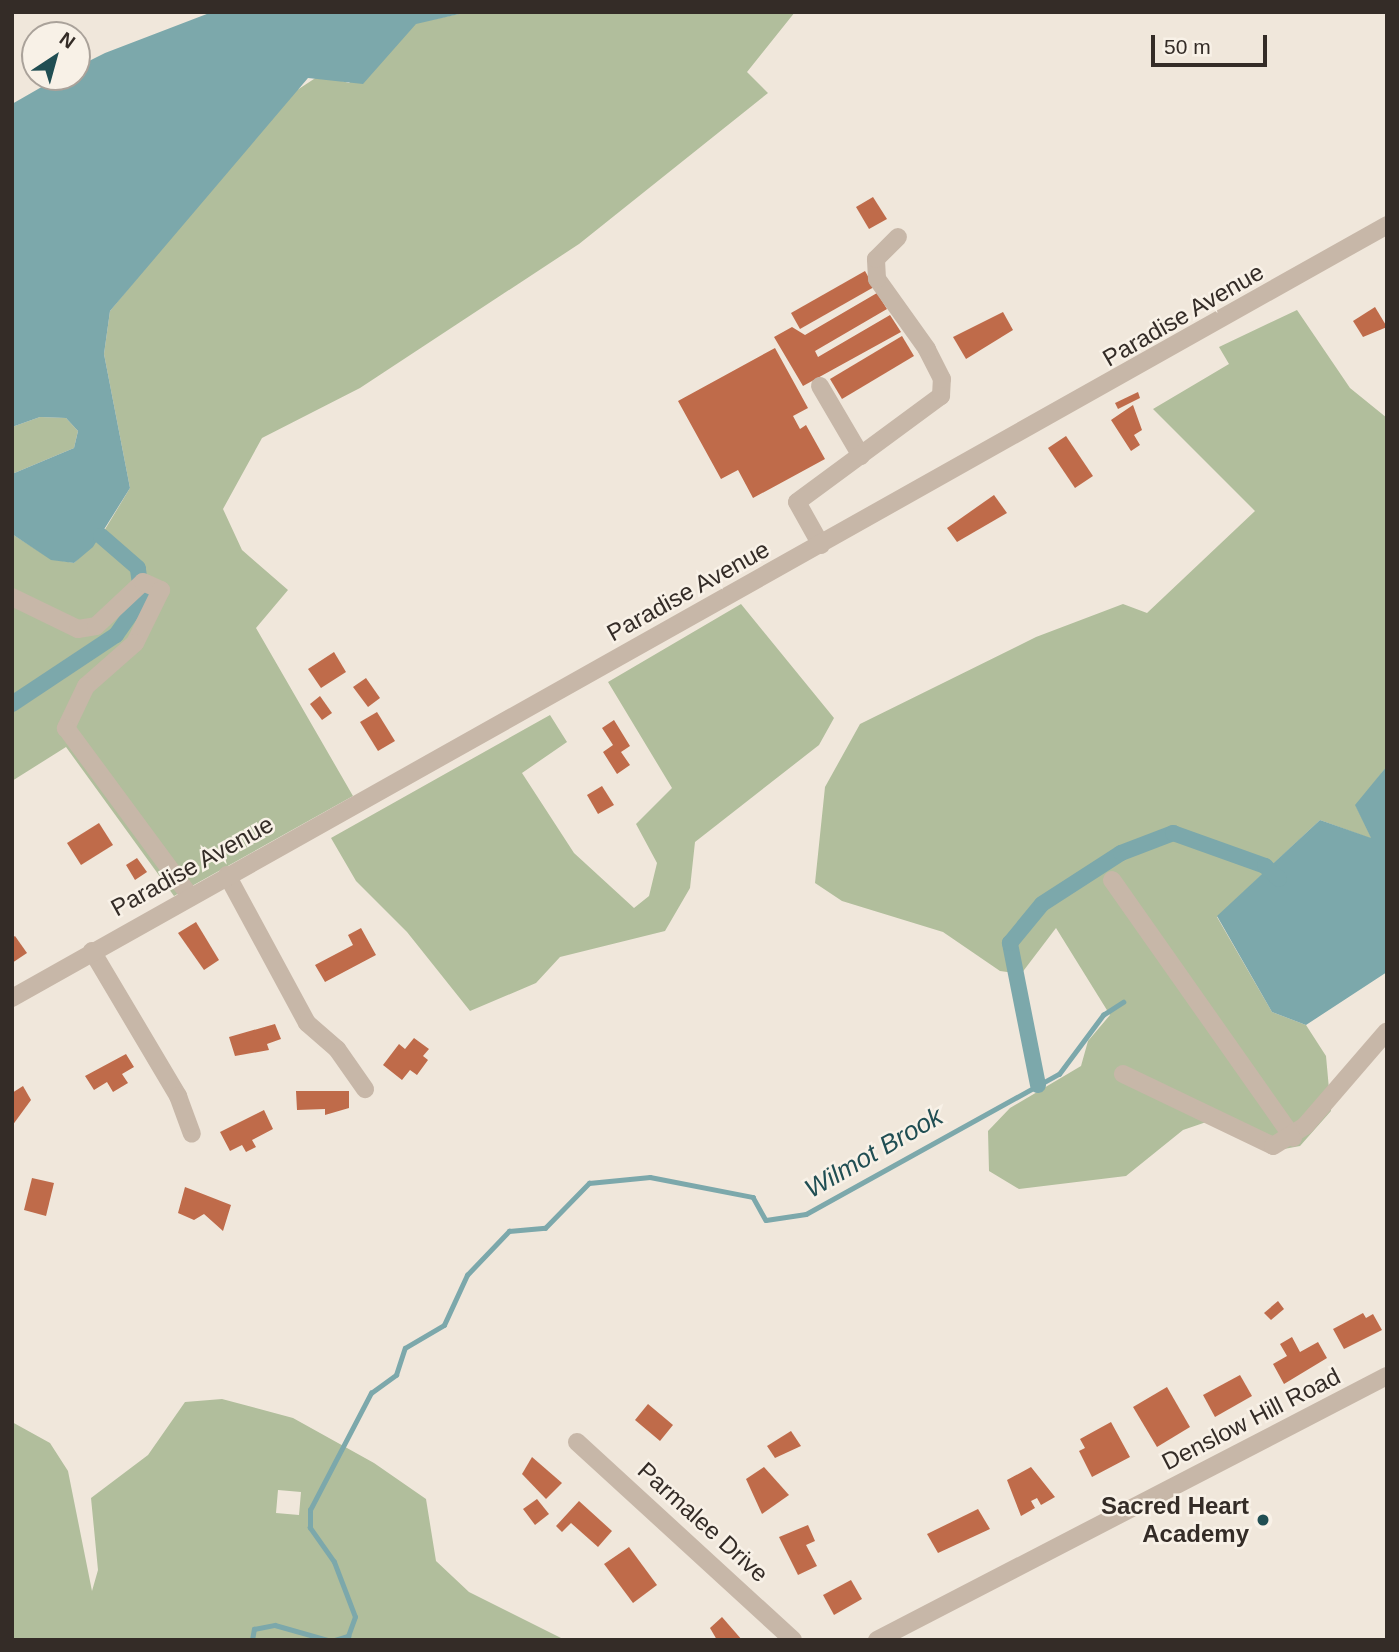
<!DOCTYPE html>
<html>
<head>
<meta charset="utf-8">
<style>
  body { margin:0 }
  #map { position:relative; width:1399px; height:1652px; overflow:hidden; background:#f0e7db; font-family:Arial,sans-serif }
  div>[style] { position:absolute }
  [style*='--x'] { left:calc(var(--x)*1px); top:calc(var(--y)*1px); width:calc(var(--w)*1px); rotate:calc(var(--a)*1deg) }
  .green>* { inset:0; background:#b1be9c }
  .water>* { inset:0; background:#7ca8ab }
  .stream>* { height:4.5px; margin:-2.25px; padding:0 2.25px; transform-origin:2.25px; border-radius:2.25px; background:#7ca8ab }
  .canal>* { height:16px; margin:-8px; padding:0 8px; transform-origin:8px; border-radius:8px; background:#7ca8ab }
  .building>* { inset:0; background:#bf6b4a }
  .minor>* { height:18px; margin:-9px; padding:0 9px; transform-origin:9px; border-radius:9px; background:#c7b7a8 }
  .dots>* { width:19px; height:19px; translate:-50% -50%; box-sizing:border-box; border:4px solid #f8f1e7; border-radius:50% }
  span { translate:-50% -50%; white-space:nowrap; text-align:center; line-height:1.15; -webkit-text-stroke:5px #f8f1e7; paint-order:stroke }
  .street-label { font-size:24px; color:#342c27 }
  .poi-label { font-size:24px; color:#342c27; font-weight:700 }
  .right { translate:-100% -50%; text-align:right }
  .water-label { font-size:26px; color:#204e53; font-style:italic }
  .frame { position:absolute; inset:0; border:14px solid #342c27; pointer-events:none }
  .north { position:absolute; left:21px; top:21px; width:70px; height:70px; box-sizing:border-box; background:#f8f1e7; border:2px solid #aaa29a; border-radius:50%; rotate:36deg; font-size:19px; font-weight:700; line-height:28px; text-align:center; color:#342c27 }
  .north::after { content:''; display:block; margin:auto; width:24px; height:32px; background:#204e53; clip-path:polygon(50% 0,100% 100%,50% 72%,0 100%) }
  .scale { position:absolute; left:1151px; top:35px; width:116px; height:32px; box-sizing:border-box; border:4px solid #342c27; border-top:0; padding-left:9px; font-size:21px; line-height:24px; white-space:nowrap; color:#342c27; -webkit-text-stroke:5px #f8f1e7; paint-order:stroke }
</style>
</head>
<body>
<div id="map">
  <div class="green">
    <div style="clip-path:polygon(468px 12px,795px 12px,747px 72px,768px 93px,579px 244px,360px 388px,262px 438px,223px 509px,242px 550px,288px 590px,256px 628px,353px 796px,174px 896px,66px 747px,12px 781px,12px 534px,51px 559px,74px 563px,101px 536px,130px 488px,104px 354px,110px 311px,285px 98px,320px 75px,349px 83px,416px 23px)"></div>
    <div style="clip-path:polygon(1297px 310px,1350px 388px,1387px 418px,1387px 766px,1356px 806px,1372px 839px,1320px 820px,1217px 917px,1272px 1012px,1306px 1025px,1326px 1056px,1331px 1111px,1300px 1146px,1284px 1149px,1218px 1118px,1183px 1130px,1126px 1176px,1019px 1189px,989px 1171px,988px 1131px,1010px 1108px,1081px 1066px,1088px 1041px,1110px 1015px,1056px 928px,1021px 974px,1000px 971px,943px 932px,842px 901px,815px 883px,825px 787px,860px 724px,1036px 637px,1123px 604px,1147px 613px,1255px 511px,1153px 409px,1229px 364px,1219px 347px)"></div>
    <div style="clip-path:polygon(40px 417px,66px 418px,78px 431px,74px 448px,12px 474px,12px 427px)"></div>
    <div style="clip-path:polygon(741px 604px,834px 718px,819px 745px,695px 842px,690px 888px,665px 931px,560px 957px,536px 983px,470px 1011px,407px 932px,356px 881px,331px 838px,550px 715px,567px 742px,522px 773px,574px 853px,634px 908px,649px 896px,657px 863px,636px 824px,672px 788px,608px 682px)"></div>
    <div style="clip-path:polygon(evenodd,222px 1399px,293px 1418px,374px 1463px,426px 1499px,436px 1561px,469px 1592px,565px 1640px,12px 1640px,12px 1422px,50px 1443px,68px 1471px,92px 1591px,98px 1570px,91px 1498px,148px 1455px,185px 1402px,222px 1399px,278px 1490px,301px 1492px,299px 1515px,276px 1513px,278px 1490px)"></div>
  </div>
  <div class="water">
    <div style="clip-path:polygon(212px 12px,468px 12px,416px 24px,363px 84px,308px 78px,110px 311px,104px 354px,130px 488px,93px 547px,74px 563px,51px 560px,12px 534px,12px 474px,74px 448px,78px 431px,66px 418px,40px 417px,12px 427px,12px 104px,59px 77px,77px 77px,77px 67px,105px 53px)"></div>
    <div style="clip-path:polygon(1387px 766px,1387px 972px,1306px 1025px,1272px 1012px,1217px 916px,1320px 820px,1371px 838px,1355px 805px)"></div>
  </div>
  <div class="stream">
    <div style="--x:252;--y:1640;--w:11;--a:-80"></div>
    <div style="--x:254;--y:1629;--w:21;--a:-11"></div>
    <div style="--x:275;--y:1625;--w:55;--a:15.8"></div>
    <div style="--x:335;--y:1640;--w:14;--a:-17"></div>
    <div style="--x:348;--y:1636;--w:20;--a:-70"></div>
    <div style="--x:355;--y:1617;--w:59;--a:-110.9"></div>
    <div style="--x:334;--y:1562;--w:42;--a:-125.2"></div>
    <div style="--x:310;--y:1528;--w:18;--a:-90"></div>
    <div style="--x:310;--y:1510;--w:132;--a:-62.5"></div>
    <div style="--x:371;--y:1393;--w:31;--a:-36"></div>
    <div style="--x:396;--y:1375;--w:28;--a:-72"></div>
    <div style="--x:405;--y:1348;--w:45;--a:-30.5"></div>
    <div style="--x:444;--y:1325;--w:55;--a:-65.3"></div>
    <div style="--x:467;--y:1275;--w:61;--a:-46.3"></div>
    <div style="--x:509;--y:1231;--w:36;--a:-5"></div>
    <div style="--x:545;--y:1228;--w:63;--a:-45.6"></div>
    <div style="--x:589;--y:1183;--w:61;--a:-5.6"></div>
    <div style="--x:650;--y:1177;--w:105;--a:11"></div>
    <div style="--x:753;--y:1197;--w:26;--a:61"></div>
    <div style="--x:766;--y:1220;--w:40;--a:-8.5"></div>
    <div style="--x:806;--y:1214;--w:289;--a:-29"></div>
    <div style="--x:1059;--y:1074;--w:74;--a:-53.3"></div>
    <div style="--x:1103;--y:1015;--w:24;--a:-33"></div>
  </div>
  <div class="canal">
    <div style="--x:12;--y:704;--w:125;--a:-33.6"></div>
    <div style="--x:116;--y:635;--w:45;--a:-54.9"></div>
    <div style="--x:142;--y:598;--w:30;--a:-98"></div>
    <div style="--x:138;--y:568;--w:49;--a:-139.1"></div>
    <div style="--x:1038;--y:1085;--w:145;--a:-101.2"></div>
    <div style="--x:1010;--y:943;--w:50;--a:-50.6"></div>
    <div style="--x:1042;--y:904;--w:94;--a:-32.8"></div>
    <div style="--x:1121;--y:853;--w:56;--a:-21"></div>
    <div style="--x:1173;--y:833;--w:98;--a:19.7"></div>
    <div style="--x:1265;--y:866;--w:19;--a:43"></div>
  </div>
  <div class="building">
    <div style="clip-path:polygon(873px 197px,887px 219px,869px 229px,856px 207px)"></div>
    <div style="clip-path:polygon(865px 271px,874px 287px,800px 329px,791px 313px)"></div>
    <div style="clip-path:polygon(877px 293px,887px 309px,815px 351px,818px 357px,890px 315px,901px 332px,803px 386px,774px 337px,792px 327px,805px 335px)"></div>
    <div style="clip-path:polygon(1375px 307px,1387px 327px,1363px 337px,1353px 321px)"></div>
    <div style="clip-path:polygon(1003px 312px,1013px 330px,966px 359px,953px 337px)"></div>
    <div style="clip-path:polygon(902px 336px,914px 356px,842px 399px,830px 379px)"></div>
    <div style="clip-path:polygon(775px 348px,808px 408px,793px 416px,800px 429px,806px 425px,825px 459px,753px 498px,738px 470px,721px 479px,678px 401px)"></div>
    <div style="clip-path:polygon(1138px 392px,1140px 398px,1118px 409px,1115px 403px)"></div>
    <div style="clip-path:polygon(1133px 405px,1142px 430px,1134px 435px,1140px 445px,1131px 451px,1111px 420px)"></div>
    <div style="clip-path:polygon(1066px 436px,1093px 476px,1075px 488px,1048px 448px)"></div>
    <div style="clip-path:polygon(994px 495px,1007px 513px,957px 542px,947px 528px)"></div>
    <div style="clip-path:polygon(334px 652px,346px 672px,321px 688px,308px 669px)"></div>
    <div style="clip-path:polygon(366px 678px,380px 698px,368px 707px,353px 687px)"></div>
    <div style="clip-path:polygon(320px 696px,332px 713px,322px 720px,310px 704px)"></div>
    <div style="clip-path:polygon(377px 712px,395px 741px,378px 751px,360px 722px)"></div>
    <div style="clip-path:polygon(614px 720px,630px 746px,621px 752px,630px 765px,617px 774px,603px 752px,613px 745px,602px 728px)"></div>
    <div style="clip-path:polygon(602px 786px,614px 805px,598px 814px,587px 795px)"></div>
    <div style="clip-path:polygon(99px 823px,113px 845px,81px 865px,67px 843px)"></div>
    <div style="clip-path:polygon(137px 858px,147px 872px,135px 880px,126px 865px)"></div>
    <div style="clip-path:polygon(196px 922px,219px 960px,204px 970px,178px 933px)"></div>
    <div style="clip-path:polygon(361px 928px,376px 955px,325px 982px,315px 965px,353px 945px,348px 935px)"></div>
    <div style="clip-path:polygon(15px 936px,27px 953px,12px 963px,12px 938px)"></div>
    <div style="clip-path:polygon(275px 1024px,281px 1039px,267px 1044px,269px 1050px,235px 1056px,229px 1037px)"></div>
    <div style="clip-path:polygon(414px 1038px,429px 1049px,423px 1056px,428px 1060px,417px 1075px,410px 1070px,402px 1080px,383px 1065px,399px 1044px,405px 1049px)"></div>
    <div style="clip-path:polygon(126px 1054px,134px 1067px,122px 1074px,128px 1083px,113px 1092px,107px 1082px,94px 1090px,85px 1076px)"></div>
    <div style="clip-path:polygon(23px 1086px,31px 1100px,12px 1126px,12px 1093px)"></div>
    <div style="clip-path:polygon(296px 1091px,349px 1091px,349px 1108px,325px 1115px,325px 1109px,297px 1110px)"></div>
    <div style="clip-path:polygon(264px 1110px,273px 1129px,252px 1140px,256px 1147px,246px 1152px,242px 1145px,230px 1151px,220px 1132px)"></div>
    <div style="clip-path:polygon(32px 1178px,54px 1183px,46px 1216px,24px 1210px)"></div>
    <div style="clip-path:polygon(185px 1187px,231px 1205px,223px 1231px,204px 1214px,194px 1220px,178px 1213px)"></div>
    <div style="clip-path:polygon(1278px 1301px,1284px 1309px,1271px 1320px,1264px 1313px)"></div>
    <div style="clip-path:polygon(1363px 1313px,1366px 1318px,1373px 1314px,1382px 1330px,1344px 1349px,1333px 1329px)"></div>
    <div style="clip-path:polygon(1292px 1337px,1300px 1352px,1318px 1342px,1327px 1358px,1284px 1384px,1273px 1364px,1287px 1356px,1280px 1344px)"></div>
    <div style="clip-path:polygon(1240px 1375px,1252px 1396px,1215px 1417px,1203px 1395px)"></div>
    <div style="clip-path:polygon(1167px 1387px,1190px 1427px,1157px 1447px,1133px 1407px)"></div>
    <div style="clip-path:polygon(648px 1404px,673px 1425px,660px 1441px,635px 1420px)"></div>
    <div style="clip-path:polygon(1111px 1422px,1130px 1457px,1092px 1477px,1079px 1451px,1085px 1448px,1080px 1439px)"></div>
    <div style="clip-path:polygon(791px 1431px,801px 1446px,775px 1458px,767px 1446px)"></div>
    <div style="clip-path:polygon(532px 1457px,562px 1483px,546px 1499px,522px 1474px)"></div>
    <div style="clip-path:polygon(764px 1467px,789px 1495px,762px 1514px,746px 1479px)"></div>
    <div style="clip-path:polygon(1031px 1467px,1055px 1497px,1041px 1505px,1037px 1498px,1031px 1501px,1035px 1508px,1021px 1516px,1007px 1480px)"></div>
    <div style="clip-path:polygon(537px 1499px,549px 1514px,535px 1525px,523px 1509px)"></div>
    <div style="clip-path:polygon(579px 1501px,612px 1531px,598px 1547px,571px 1523px,562px 1532px,556px 1526px)"></div>
    <div style="clip-path:polygon(978px 1509px,990px 1529px,938px 1553px,927px 1534px)"></div>
    <div style="clip-path:polygon(808px 1525px,815px 1541px,806px 1545px,817px 1566px,798px 1575px,779px 1537px)"></div>
    <div style="clip-path:polygon(629px 1547px,657px 1585px,633px 1603px,604px 1564px)"></div>
    <div style="clip-path:polygon(851px 1580px,862px 1599px,834px 1615px,823px 1595px)"></div>
    <div style="clip-path:polygon(722px 1617px,742px 1640px,717px 1640px,710px 1628px)"></div>
  </div>
  <div class="minor">
    <div style="--x:820;--y:386;--w:81;--a:59.6"></div>
    <div style="--x:821;--y:545;--w:49;--a:-119.2"></div>
    <div style="--x:797;--y:502;--w:179;--a:-36.4"></div>
    <div style="--x:941;--y:396;--w:17;--a:-87"></div>
    <div style="--x:942;--y:379;--w:34;--a:-117"></div>
    <div style="--x:927;--y:349;--w:86;--a:-125.5"></div>
    <div style="--x:877;--y:279;--w:20;--a:-93"></div>
    <div style="--x:876;--y:259;--w:31;--a:-45"></div>
    <div style="--x:12;--y:597;--w:73;--a:25.9"></div>
    <div style="--x:78;--y:629;--w:18;--a:-9"></div>
    <div style="--x:96;--y:626;--w:64;--a:-43.1"></div>
    <div style="--x:143;--y:582;--w:20;--a:24"></div>
    <div style="--x:161;--y:590;--w:59;--a:116.1"></div>
    <div style="--x:135;--y:643;--w:65;--a:138.7"></div>
    <div style="--x:86;--y:686;--w:47;--a:115.5"></div>
    <div style="--x:66;--y:728;--w:207;--a:53.6"></div>
    <div style="--x:227;--y:875;--w:168;--a:61.6"></div>
    <div style="--x:307;--y:1023;--w:40;--a:41"></div>
    <div style="--x:337;--y:1049;--w:49;--a:55"></div>
    <div style="--x:1112;--y:880;--w:315;--a:54.9"></div>
    <div style="--x:92;--y:951;--w:169;--a:59.3"></div>
    <div style="--x:178;--y:1096;--w:40;--a:69.8"></div>
    <div style="--x:12;--y:998;--w:1577;--a:-29.34"></div>
    <div style="--x:1123;--y:1074;--w:166;--a:25.6"></div>
    <div style="--x:1273;--y:1146;--w:38;--a:-32"></div>
    <div style="--x:1305;--y:1126;--w:125;--a:-49.2"></div>
    <div style="--x:577;--y:1442;--w:293;--a:42.5"></div>
    <div style="--x:877;--y:1640;--w:574;--a:-27.37"></div>
  </div>
  <div class="dots">
    <div style="left:1263px;top:1520px;background:#204e53"></div>
  </div>
  <div class="street-label">
    <span style="left:1183px;top:315px;rotate:-30deg">Paradise Avenue</span>
    <span style="left:688px;top:591px;rotate:-29deg">Paradise Avenue</span>
    <span style="left:192px;top:866px;rotate:-29deg">Paradise Avenue</span>
    <span style="left:1251px;top:1419px;rotate:-27deg">Denslow Hill Road</span>
    <span style="left:703px;top:1522px;rotate:42deg">Parmalee Drive</span>
  </div>
  <div class="poi-label">
    <span class="right" style="left:1249px;top:1520px">Sacred Heart<br>Academy</span>
  </div>
  <div class="water-label">
    <span style="left:874px;top:1153px;rotate:-30deg">Wilmot Brook</span>
  </div>
  <div class="frame"></div>
  <div class="north">N</div>
  <div class="scale">50 m</div>
</div>
</body>
</html>
